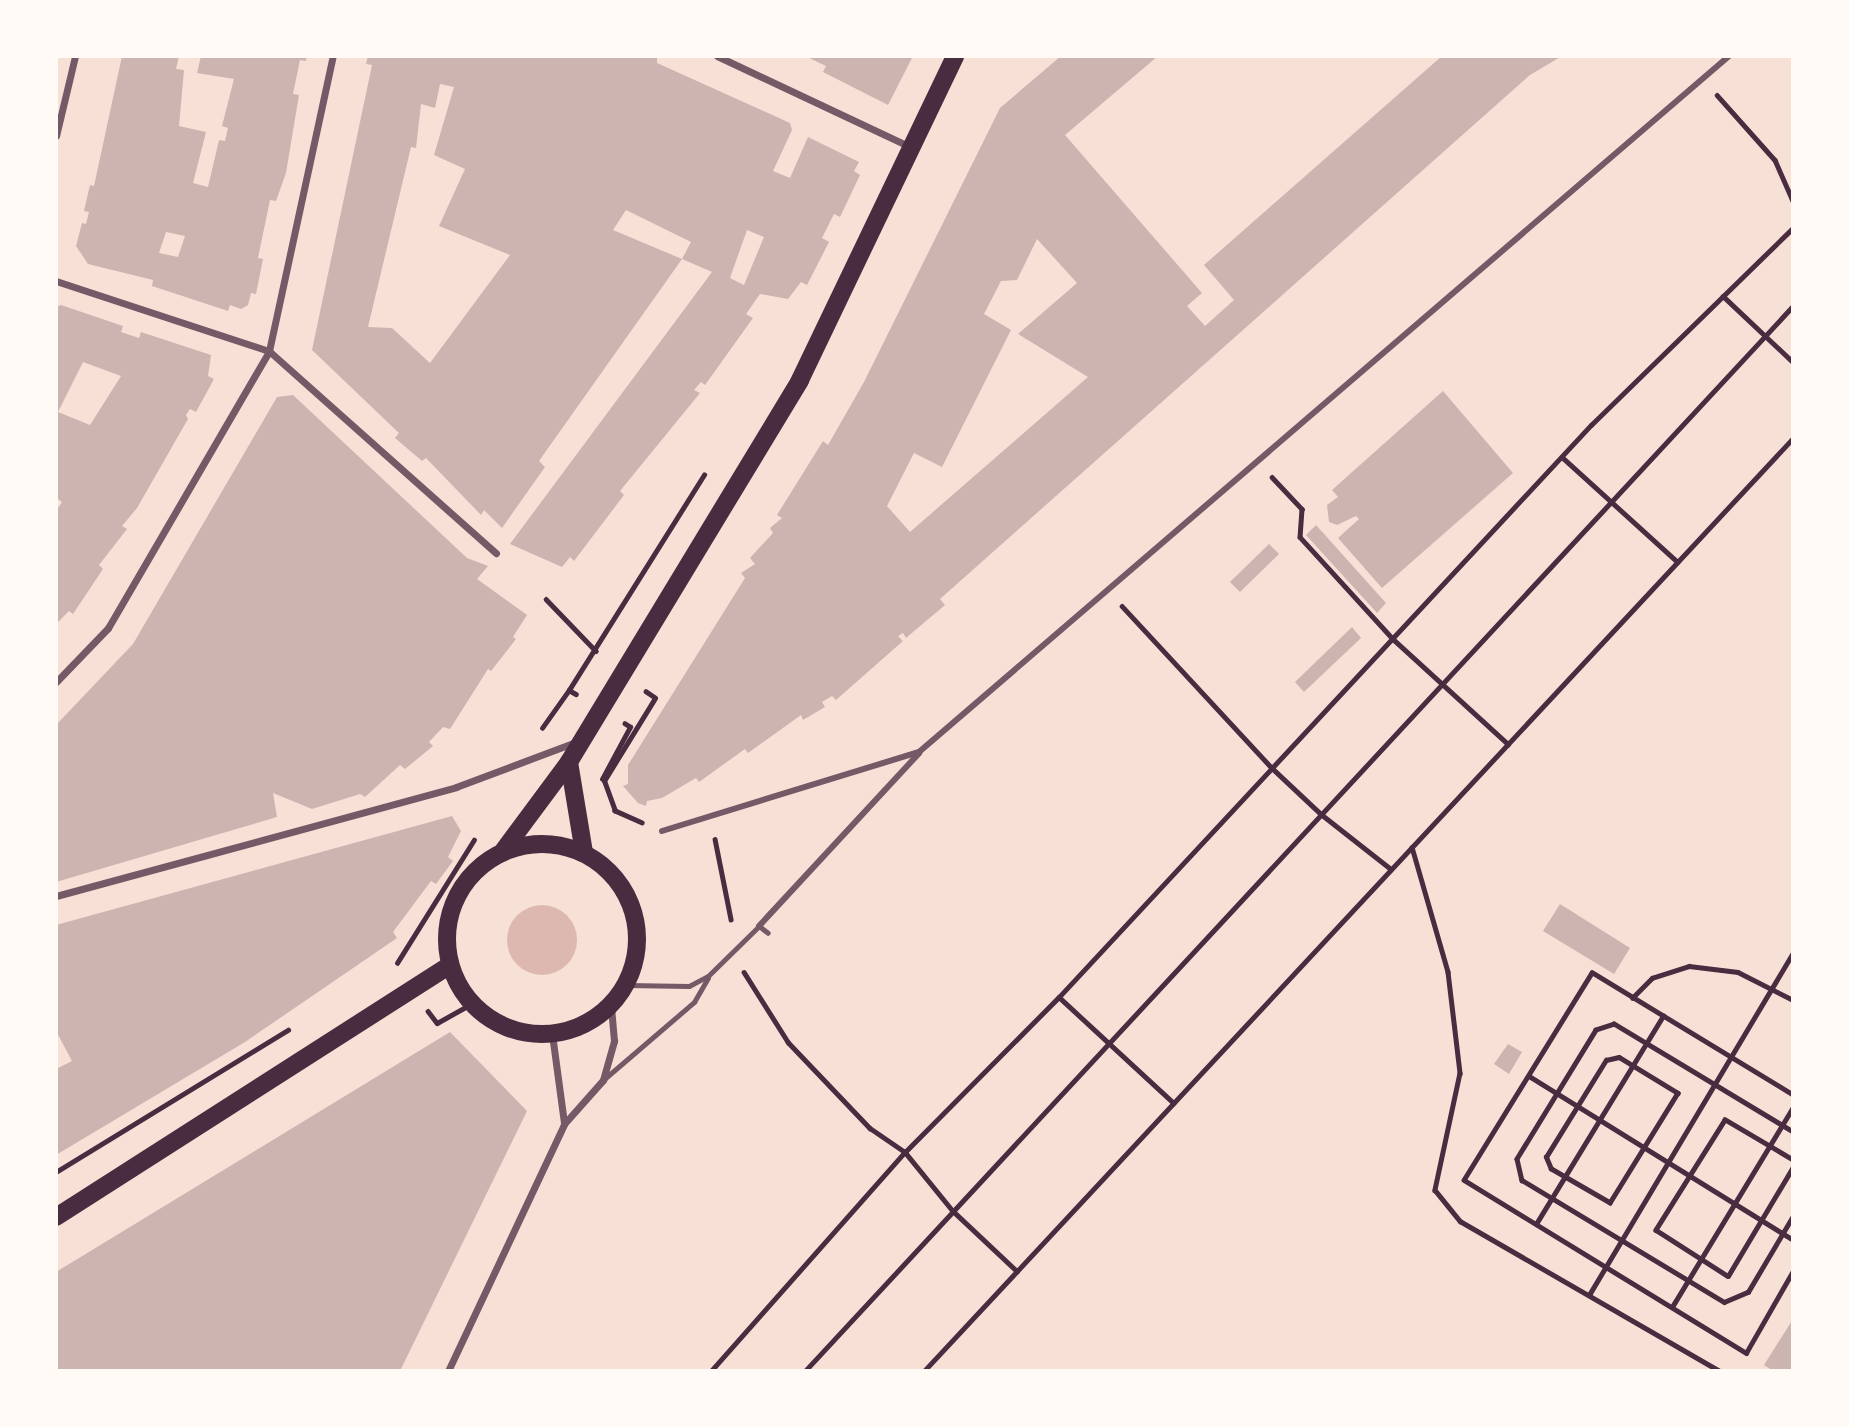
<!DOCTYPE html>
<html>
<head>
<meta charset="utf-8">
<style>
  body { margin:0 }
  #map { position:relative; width:1849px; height:1427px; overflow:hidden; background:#f7e1d7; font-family:"Libre Baskerville",serif }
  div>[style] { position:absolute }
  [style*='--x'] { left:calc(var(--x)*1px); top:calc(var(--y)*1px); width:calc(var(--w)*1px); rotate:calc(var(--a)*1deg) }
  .water>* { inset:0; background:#dcb8b0 }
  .round { border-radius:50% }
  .building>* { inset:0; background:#ccb4b1 }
  .path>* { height:4.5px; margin:-2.25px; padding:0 2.25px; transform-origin:2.25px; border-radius:2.25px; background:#4a2c40 }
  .service>* { height:5px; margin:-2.5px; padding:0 2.5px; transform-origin:2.5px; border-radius:2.5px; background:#755966 }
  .pedestrian>* { height:6px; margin:-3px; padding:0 3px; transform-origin:3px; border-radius:3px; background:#755966 }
  .minor>* { height:7px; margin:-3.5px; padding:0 3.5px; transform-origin:3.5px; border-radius:3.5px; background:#755966 }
  .primary>* { height:18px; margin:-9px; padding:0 9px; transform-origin:9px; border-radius:9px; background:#4a2c40 }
  .primary>.ring { margin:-9px; padding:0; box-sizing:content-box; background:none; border:18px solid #4a2c40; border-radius:50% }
  span { translate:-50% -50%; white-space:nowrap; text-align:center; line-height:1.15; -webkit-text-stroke:7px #fffaf5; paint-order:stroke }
  .frame { position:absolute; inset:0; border:58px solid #fffaf5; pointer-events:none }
</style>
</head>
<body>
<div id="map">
  <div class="water">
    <div class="round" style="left:507px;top:905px;width:70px;height:70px"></div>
  </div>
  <div class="building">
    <div style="clip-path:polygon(evenodd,122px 56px,179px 56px,176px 69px,184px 70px,179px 126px,206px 132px,193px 183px,208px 187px,219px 140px,225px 141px,228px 128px,222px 126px,234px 79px,197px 73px,201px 56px,307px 56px,306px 61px,300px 60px,293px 94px,299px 95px,286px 173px,276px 201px,270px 200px,258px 258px,263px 259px,256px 294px,251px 293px,248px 305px,241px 309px,230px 305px,228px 311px,152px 286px,153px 280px,88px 264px,76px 246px,82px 223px,86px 224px,89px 212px,84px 211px,90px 185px,94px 186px,122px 56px,166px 232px,185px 236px,178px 257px,159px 253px,166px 232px)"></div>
    <div style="clip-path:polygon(evenodd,368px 56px,657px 56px,657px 63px,790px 123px,792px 130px,773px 171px,790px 178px,808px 137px,859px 162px,854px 171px,860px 175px,840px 217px,834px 214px,822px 238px,829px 242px,807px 285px,801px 282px,788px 299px,760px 294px,746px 314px,753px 318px,705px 385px,701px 382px,694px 390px,700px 393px,620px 491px,624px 495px,574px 561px,570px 557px,562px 567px,510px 544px,712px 272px,682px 259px,691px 242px,626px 210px,613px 230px,682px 259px,539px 461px,545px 467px,502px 528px,484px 510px,481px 515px,426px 458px,422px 461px,395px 438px,399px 433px,312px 350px,372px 65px,366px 64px,368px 56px,440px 84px,454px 87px,434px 155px,465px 169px,439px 226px,510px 255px,430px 363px,392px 328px,368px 327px,411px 147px,416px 148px,421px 104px,435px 108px,440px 84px,368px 56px,747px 230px,764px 237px,744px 285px,730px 278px,747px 230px)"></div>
    <div style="clip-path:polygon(805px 56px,913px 56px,888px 105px,823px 72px,826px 66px)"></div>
    <div style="clip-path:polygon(evenodd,1061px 56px,1158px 56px,1065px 135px,1202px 293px,1187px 306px,1205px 326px,1234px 300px,1204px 265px,1442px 56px,1562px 56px,1530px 75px,940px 599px,945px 605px,906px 638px,903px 633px,898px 636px,903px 641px,836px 700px,832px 696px,822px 702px,825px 707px,803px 720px,801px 715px,748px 753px,745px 749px,699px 782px,696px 778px,662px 798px,647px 801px,646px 806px,638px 803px,623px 786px,628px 784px,628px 765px,745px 578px,741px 573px,755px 564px,750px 558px,773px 533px,770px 528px,782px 518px,777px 515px,823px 441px,828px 445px,864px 382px,1000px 108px,1061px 56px,1037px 239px,1077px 283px,1018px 334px,1088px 377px,910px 532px,887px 506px,914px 453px,942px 467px,1011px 330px,984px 314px,1001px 281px,1017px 280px,1037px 239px)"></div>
    <div style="clip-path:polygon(evenodd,61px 305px,123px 326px,121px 332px,139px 338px,141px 332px,211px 355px,208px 376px,214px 379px,196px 412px,190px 409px,186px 415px,188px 419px,137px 508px,122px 526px,127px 529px,99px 565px,103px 569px,73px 614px,69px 611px,56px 624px,56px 511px,62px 502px,56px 498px,56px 307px,61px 305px,83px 362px,121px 376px,90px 425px,58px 412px,83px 362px)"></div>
    <div style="clip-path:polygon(1443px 391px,1513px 473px,1382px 588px,1338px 538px,1359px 519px,1356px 516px,1337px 525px,1329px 522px,1327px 505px,1338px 497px,1332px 490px)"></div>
    <div style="clip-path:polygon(293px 395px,467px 558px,488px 566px,477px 579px,527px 615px,513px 637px,516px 639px,491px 671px,488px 669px,450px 729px,443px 727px,429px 742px,433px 746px,405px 769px,400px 765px,365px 797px,360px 794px,312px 809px,273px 793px,277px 817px,56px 882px,56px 725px,133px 644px,277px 397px)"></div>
    <div style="clip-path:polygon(1316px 525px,1386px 603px,1377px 613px,1306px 535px)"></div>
    <div style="clip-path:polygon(1269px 544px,1279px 554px,1240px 592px,1230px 582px)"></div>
    <div style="clip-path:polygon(1352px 627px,1361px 638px,1304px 692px,1295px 682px)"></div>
    <div style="clip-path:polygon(452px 816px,461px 831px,448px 857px,453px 861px,436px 884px,431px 881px,393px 932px,397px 938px,245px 1042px,56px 1155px,56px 1069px,72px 1061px,56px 1031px,56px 925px)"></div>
    <div style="clip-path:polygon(1560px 904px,1630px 948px,1614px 974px,1543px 931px)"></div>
    <div style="clip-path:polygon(450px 1032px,527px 1111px,400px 1371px,56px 1371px,56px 1272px)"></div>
    <div style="clip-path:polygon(1508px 1044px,1522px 1052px,1509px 1074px,1494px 1064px)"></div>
    <div style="clip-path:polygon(1793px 1319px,1793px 1371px,1773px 1371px,1764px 1365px)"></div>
  </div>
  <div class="path">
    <div style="--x:1717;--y:95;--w:87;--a:48.3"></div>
    <div style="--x:1775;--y:160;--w:45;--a:66.3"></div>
    <div style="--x:1723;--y:296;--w:96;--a:43.3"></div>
    <div style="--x:1562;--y:457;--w:156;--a:42.2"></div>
    <div style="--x:1272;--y:477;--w:44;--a:46.8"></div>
    <div style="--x:1302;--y:509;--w:28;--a:94"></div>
    <div style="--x:1300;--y:537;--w:138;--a:47.6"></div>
    <div style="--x:1393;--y:639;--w:156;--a:42.4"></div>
    <div style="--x:546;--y:599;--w:72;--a:46.1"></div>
    <div style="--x:1122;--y:606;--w:221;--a:47.2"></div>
    <div style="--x:1272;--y:768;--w:67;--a:43.2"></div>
    <div style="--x:1321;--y:814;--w:89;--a:38.2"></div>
    <div style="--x:569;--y:690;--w:254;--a:-57.9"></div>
    <div style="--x:542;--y:728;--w:47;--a:-54.6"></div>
    <div style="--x:569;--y:690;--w:8;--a:30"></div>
    <div style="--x:602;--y:779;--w:59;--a:-61.7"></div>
    <div style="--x:630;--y:727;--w:6;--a:-149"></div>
    <div style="--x:642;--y:823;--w:30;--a:-156"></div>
    <div style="--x:615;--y:811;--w:32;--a:-110"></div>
    <div style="--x:604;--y:781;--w:97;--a:-58.4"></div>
    <div style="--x:655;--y:698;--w:11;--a:-146"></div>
    <div style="--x:715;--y:839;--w:82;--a:78.7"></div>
    <div style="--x:1412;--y:847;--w:130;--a:73.9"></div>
    <div style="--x:1448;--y:972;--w:102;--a:83.2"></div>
    <div style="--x:1460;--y:1073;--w:120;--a:102.1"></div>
    <div style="--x:1435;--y:1190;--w:40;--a:51"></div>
    <div style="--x:1460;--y:1221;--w:300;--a:30"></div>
    <div style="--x:397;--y:963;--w:145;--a:-58"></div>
    <div style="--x:744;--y:972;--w:83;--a:57.8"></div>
    <div style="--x:788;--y:1042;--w:119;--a:46.4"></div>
    <div style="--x:870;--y:1128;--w:42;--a:34.4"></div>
    <div style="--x:905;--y:1152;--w:76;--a:50.9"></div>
    <div style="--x:953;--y:1211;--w:88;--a:43.2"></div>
    <div style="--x:1059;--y:997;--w:156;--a:42.7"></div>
    <div style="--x:1632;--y:998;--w:28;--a:-45"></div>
    <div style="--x:1652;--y:978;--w:39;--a:-18"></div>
    <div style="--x:1689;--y:966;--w:49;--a:7"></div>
    <div style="--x:1738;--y:972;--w:62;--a:27"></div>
    <div style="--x:428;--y:1011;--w:15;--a:53"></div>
    <div style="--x:437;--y:1023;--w:41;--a:-29.1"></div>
    <div style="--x:1619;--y:1057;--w:69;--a:31.4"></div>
    <div style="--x:1678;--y:1093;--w:129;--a:121.7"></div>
    <div style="--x:1610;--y:1203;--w:68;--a:-150"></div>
    <div style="--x:1551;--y:1169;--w:13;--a:-113"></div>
    <div style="--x:1546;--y:1157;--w:114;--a:-58.3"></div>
    <div style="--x:1606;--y:1060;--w:13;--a:-13"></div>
    <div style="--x:1529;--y:1076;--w:311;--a:31.8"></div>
    <div style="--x:1793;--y:1095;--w:235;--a:-148.7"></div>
    <div style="--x:1592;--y:973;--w:243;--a:121.7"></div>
    <div style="--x:1464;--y:1180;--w:331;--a:31.5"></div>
    <div style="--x:1746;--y:1353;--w:95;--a:-60.2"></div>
    <div style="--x:1793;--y:1132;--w:209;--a:-148.9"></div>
    <div style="--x:1614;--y:1024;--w:19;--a:162"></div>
    <div style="--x:1596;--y:1030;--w:151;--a:121.5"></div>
    <div style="--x:1517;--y:1159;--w:22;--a:77"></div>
    <div style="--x:1522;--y:1180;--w:236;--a:31.1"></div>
    <div style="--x:1724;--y:1302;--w:26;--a:-23"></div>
    <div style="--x:1748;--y:1292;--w:88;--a:-59.4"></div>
    <div style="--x:1793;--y:1160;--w:79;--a:-149.5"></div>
    <div style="--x:1725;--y:1120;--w:130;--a:122.1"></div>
    <div style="--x:1656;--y:1230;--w:85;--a:32.6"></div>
    <div style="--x:1728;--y:1276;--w:127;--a:-59.2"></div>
    <div style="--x:56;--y:1172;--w:272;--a:-31.5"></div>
    <div style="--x:1536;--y:1224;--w:244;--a:-58.6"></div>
    <div style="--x:1589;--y:1295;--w:398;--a:-59.2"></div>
    <div style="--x:1672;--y:1307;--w:234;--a:-58.8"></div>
    <div style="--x:711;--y:1371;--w:293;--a:-48.5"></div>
    <div style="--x:905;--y:1152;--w:218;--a:-45.2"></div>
    <div style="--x:1059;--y:997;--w:781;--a:-47.08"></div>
    <div style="--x:1591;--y:425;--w:282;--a:-44.3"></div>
    <div style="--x:805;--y:1371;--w:1453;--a:-47.15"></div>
    <div style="--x:924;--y:1371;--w:1275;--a:-47.03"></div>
  </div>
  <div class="service">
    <div style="--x:626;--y:985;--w:63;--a:0.9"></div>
    <div style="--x:689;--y:986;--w:21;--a:-28"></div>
    <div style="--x:708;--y:976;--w:71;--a:-44.4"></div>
    <div style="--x:759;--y:926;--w:11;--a:38"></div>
    <div style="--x:603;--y:1080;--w:120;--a:-40.6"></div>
    <div style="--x:694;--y:1002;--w:28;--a:-60"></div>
  </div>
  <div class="pedestrian">
    <div style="--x:662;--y:831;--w:269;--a:-17.1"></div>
    <div style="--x:919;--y:752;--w:1068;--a:-40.67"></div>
    <div style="--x:759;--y:926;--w:236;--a:-47.2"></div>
  </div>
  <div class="minor">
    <div style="--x:717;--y:56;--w:213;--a:25.2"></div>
    <div style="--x:56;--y:136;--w:82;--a:-76.6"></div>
    <div style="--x:56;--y:281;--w:224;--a:18.2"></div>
    <div style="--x:269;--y:351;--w:304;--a:41.7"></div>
    <div style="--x:56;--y:682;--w:75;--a:-46.1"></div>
    <div style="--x:108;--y:628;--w:320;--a:-59.8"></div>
    <div style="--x:269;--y:351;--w:302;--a:-77.8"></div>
    <div style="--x:56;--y:896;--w:415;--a:-15.2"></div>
    <div style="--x:456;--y:787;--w:128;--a:-20.6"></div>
    <div style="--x:552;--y:1034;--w:90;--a:82.3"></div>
    <div style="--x:448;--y:1371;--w:273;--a:-64.8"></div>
    <div style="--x:564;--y:1124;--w:59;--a:-48.4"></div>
    <div style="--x:603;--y:1080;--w:41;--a:-74.2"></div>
    <div style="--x:614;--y:1041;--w:37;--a:-95"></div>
  </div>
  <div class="primary">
    <div style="--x:569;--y:762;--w:92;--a:80.6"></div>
    <div class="ring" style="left:447px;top:844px;width:172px;height:172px"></div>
    <div style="--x:503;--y:851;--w:111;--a:-53.4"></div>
    <div style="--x:569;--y:762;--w:446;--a:-58.8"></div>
    <div style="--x:800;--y:380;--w:359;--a:-64.4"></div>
    <div style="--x:56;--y:1217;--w:468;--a:-32.6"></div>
  </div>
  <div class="frame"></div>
</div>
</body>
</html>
